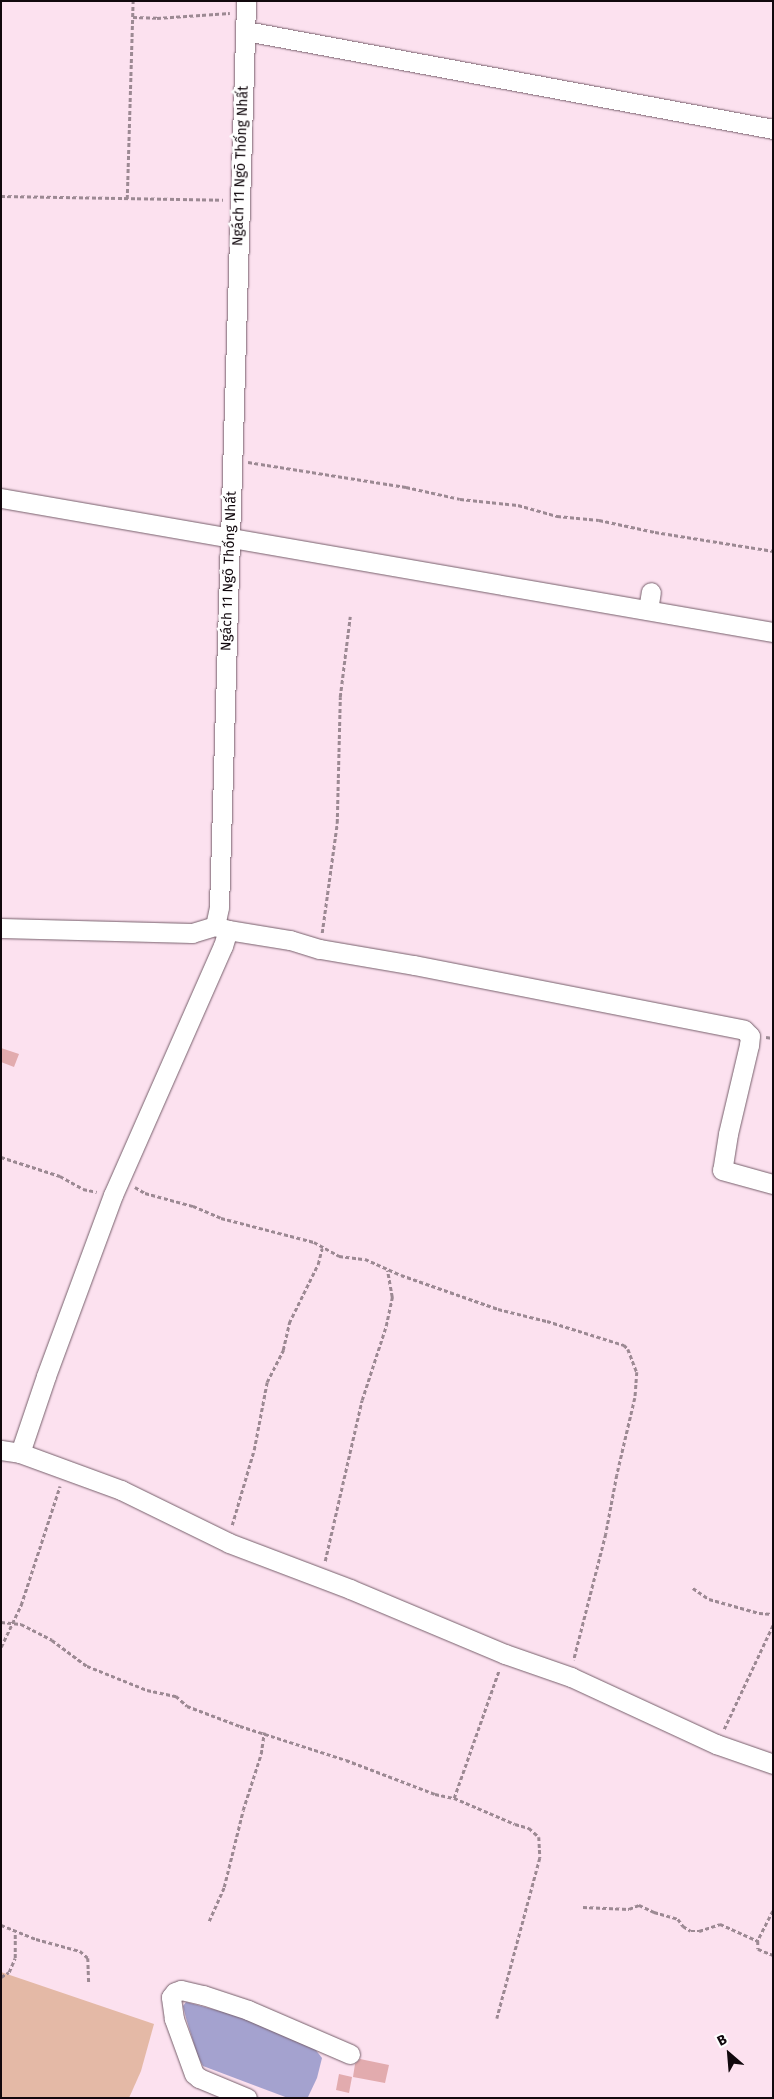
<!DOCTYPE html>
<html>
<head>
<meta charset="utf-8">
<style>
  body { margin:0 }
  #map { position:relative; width:774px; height:2099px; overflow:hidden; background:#fce1ef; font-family:"Fira Sans",sans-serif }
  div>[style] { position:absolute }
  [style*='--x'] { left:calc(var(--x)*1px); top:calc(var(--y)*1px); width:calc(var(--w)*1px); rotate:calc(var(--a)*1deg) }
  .green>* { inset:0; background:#e4b9a6 }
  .water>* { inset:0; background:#a4a2cf }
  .building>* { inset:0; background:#e2abae }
  .path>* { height:2.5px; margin-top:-1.25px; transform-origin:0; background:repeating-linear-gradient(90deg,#9c8993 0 4px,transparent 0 6.5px) }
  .roads { filter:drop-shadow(0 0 1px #765f6b) drop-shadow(0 0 1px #765f6b) }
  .minor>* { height:19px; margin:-9.5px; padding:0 9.5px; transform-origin:9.5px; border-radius:9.5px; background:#fff }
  span { translate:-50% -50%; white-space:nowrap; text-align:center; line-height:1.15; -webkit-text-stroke:5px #fff; paint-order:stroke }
  .street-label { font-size:14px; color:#11080d }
  .frame { position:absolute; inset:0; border:2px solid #11080d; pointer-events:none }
  .north { position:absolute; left:704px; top:2029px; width:50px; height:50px; -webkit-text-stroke:4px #fff; paint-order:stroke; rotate:333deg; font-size:14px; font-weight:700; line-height:20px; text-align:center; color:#11080d }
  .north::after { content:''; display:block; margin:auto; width:18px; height:22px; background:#11080d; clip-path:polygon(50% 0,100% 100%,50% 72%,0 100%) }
</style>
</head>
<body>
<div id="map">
  <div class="green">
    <div style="clip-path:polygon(1px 1972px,154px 2024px,141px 2071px,129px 2098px,1px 2098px)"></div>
  </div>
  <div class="water">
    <div style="clip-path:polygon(186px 2002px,250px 2019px,315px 2049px,322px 2058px,317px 2078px,308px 2097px,288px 2098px,203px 2066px,198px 2057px,186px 2018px,183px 2006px)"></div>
  </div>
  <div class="building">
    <div style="clip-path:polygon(1px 1048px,19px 1054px,14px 1067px,1px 1062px)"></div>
    <div style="clip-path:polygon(360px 2059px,389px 2065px,385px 2083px,353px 2077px,355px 2064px)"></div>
    <div style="clip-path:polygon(339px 2074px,352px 2077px,349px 2093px,336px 2090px)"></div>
  </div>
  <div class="path">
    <div style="--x:133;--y:17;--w:24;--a:2"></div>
    <div style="--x:157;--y:18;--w:73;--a:-3.9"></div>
    <div style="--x:1;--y:196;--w:222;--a:1"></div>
    <div style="--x:127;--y:199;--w:198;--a:-88.3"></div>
    <div style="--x:248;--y:462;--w:160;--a:9"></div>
    <div style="--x:406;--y:487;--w:55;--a:12.5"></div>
    <div style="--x:460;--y:499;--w:58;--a:5.9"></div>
    <div style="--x:518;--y:505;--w:41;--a:15.8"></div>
    <div style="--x:557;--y:516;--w:42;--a:5.4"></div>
    <div style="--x:599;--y:520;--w:57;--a:12.1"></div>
    <div style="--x:655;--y:532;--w:120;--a:9.1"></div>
    <div style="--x:322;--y:933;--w:111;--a:-82.2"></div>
    <div style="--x:337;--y:823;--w:126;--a:-88.6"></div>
    <div style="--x:340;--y:697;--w:81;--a:-82.9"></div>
    <div style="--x:766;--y:1037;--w:7;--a:8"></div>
    <div style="--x:1;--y:1157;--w:62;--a:17.9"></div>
    <div style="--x:60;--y:1176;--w:26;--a:29"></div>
    <div style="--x:83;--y:1189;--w:14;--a:12"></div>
    <div style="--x:135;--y:1187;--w:12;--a:31"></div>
    <div style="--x:145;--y:1193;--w:50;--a:15.2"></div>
    <div style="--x:193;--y:1206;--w:30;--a:23"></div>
    <div style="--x:221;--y:1218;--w:96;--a:14.5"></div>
    <div style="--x:314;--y:1242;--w:29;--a:29"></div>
    <div style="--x:339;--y:1256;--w:26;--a:7"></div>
    <div style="--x:365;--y:1259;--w:39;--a:24"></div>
    <div style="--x:401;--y:1275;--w:103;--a:19.3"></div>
    <div style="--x:498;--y:1309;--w:50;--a:13.8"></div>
    <div style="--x:547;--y:1321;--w:81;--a:17.3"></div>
    <div style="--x:624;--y:1345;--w:6;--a:45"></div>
    <div style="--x:628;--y:1349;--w:25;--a:69"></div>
    <div style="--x:637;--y:1372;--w:26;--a:94"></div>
    <div style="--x:635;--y:1398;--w:79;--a:103.2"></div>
    <div style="--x:617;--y:1475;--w:60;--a:100.6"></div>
    <div style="--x:606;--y:1534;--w:130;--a:104.3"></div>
    <div style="--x:232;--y:1525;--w:78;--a:-73.7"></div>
    <div style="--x:254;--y:1450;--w:69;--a:-79.2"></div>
    <div style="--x:267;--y:1382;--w:36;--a:-63"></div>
    <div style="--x:283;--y:1350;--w:28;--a:-77"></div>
    <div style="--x:289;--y:1323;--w:66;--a:-63.8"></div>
    <div style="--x:318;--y:1264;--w:16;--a:-76"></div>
    <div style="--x:325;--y:1561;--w:165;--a:-77.1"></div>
    <div style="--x:362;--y:1400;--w:78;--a:-72"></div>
    <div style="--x:386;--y:1326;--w:30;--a:-78"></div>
    <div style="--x:392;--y:1297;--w:27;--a:-100"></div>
    <div style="--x:693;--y:1588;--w:19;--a:35"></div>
    <div style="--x:709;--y:1599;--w:52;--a:15.6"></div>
    <div style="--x:759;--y:1613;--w:14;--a:4"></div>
    <div style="--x:1;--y:1622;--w:20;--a:6"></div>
    <div style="--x:21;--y:1624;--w:35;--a:27"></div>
    <div style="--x:52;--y:1640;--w:44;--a:36.6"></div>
    <div style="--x:87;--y:1666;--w:65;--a:21.8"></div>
    <div style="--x:147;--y:1690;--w:30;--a:12"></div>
    <div style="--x:176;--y:1696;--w:15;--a:42"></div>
    <div style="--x:187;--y:1706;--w:57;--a:20.7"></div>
    <div style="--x:240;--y:1726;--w:111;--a:17.8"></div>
    <div style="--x:346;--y:1760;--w:95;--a:20.9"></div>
    <div style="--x:435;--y:1794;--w:19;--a:12"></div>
    <div style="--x:454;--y:1798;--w:136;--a:-70.6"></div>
    <div style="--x:1;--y:1647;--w:47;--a:-64.5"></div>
    <div style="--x:21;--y:1605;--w:125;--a:-71.9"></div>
    <div style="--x:724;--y:1729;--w:115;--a:-64.8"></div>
    <div style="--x:454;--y:1798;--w:66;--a:23.1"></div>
    <div style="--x:515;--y:1824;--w:15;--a:16"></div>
    <div style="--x:529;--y:1828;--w:13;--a:42"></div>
    <div style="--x:539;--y:1837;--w:21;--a:87"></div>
    <div style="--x:540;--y:1858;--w:166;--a:105"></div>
    <div style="--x:583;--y:1907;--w:46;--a:2.5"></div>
    <div style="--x:629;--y:1909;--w:11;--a:-22"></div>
    <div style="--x:639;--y:1905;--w:17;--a:25"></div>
    <div style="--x:654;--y:1912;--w:25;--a:16"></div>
    <div style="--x:678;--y:1919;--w:9;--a:54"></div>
    <div style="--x:683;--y:1926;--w:9;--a:32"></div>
    <div style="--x:691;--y:1931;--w:8;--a:0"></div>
    <div style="--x:699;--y:1931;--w:22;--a:-18"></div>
    <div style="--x:720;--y:1924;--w:42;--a:24.1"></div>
    <div style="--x:773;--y:1911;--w:34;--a:117"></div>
    <div style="--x:758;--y:1941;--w:8;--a:90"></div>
    <div style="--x:758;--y:1949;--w:16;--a:22"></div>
    <div style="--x:209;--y:1921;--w:37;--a:-66"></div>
    <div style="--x:224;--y:1887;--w:79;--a:-76.1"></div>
    <div style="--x:243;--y:1810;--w:59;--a:-72.2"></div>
    <div style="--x:261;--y:1754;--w:22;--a:-82"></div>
    <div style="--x:1;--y:1925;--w:38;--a:22"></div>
    <div style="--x:36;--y:1939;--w:46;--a:15.3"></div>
    <div style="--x:80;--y:1951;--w:11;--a:41"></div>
    <div style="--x:88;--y:1958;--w:25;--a:88"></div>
    <div style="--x:1;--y:1977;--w:9;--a:-32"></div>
    <div style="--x:9;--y:1972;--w:15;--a:-67"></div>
    <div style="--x:15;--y:1958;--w:27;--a:-90"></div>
  </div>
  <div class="roads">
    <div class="minor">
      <div style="--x:246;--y:31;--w:536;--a:10.53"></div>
      <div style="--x:1;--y:498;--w:784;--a:9.85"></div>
      <div style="--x:648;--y:610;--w:18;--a:-81"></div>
      <div style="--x:215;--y:926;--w:14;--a:17"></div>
      <div style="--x:228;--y:930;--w:63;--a:9.2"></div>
      <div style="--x:290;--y:940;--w:31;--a:17"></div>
      <div style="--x:320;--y:949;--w:95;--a:9.7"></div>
      <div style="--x:414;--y:965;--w:336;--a:11.1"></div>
      <div style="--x:744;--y:1030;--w:8;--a:45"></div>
      <div style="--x:750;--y:1036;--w:9;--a:96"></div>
      <div style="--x:749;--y:1045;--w:91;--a:103.3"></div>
      <div style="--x:728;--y:1134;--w:36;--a:99"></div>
      <div style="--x:722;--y:1170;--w:53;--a:15.4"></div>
      <div style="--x:1;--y:928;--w:191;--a:1.5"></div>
      <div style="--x:192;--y:933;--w:24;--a:-17"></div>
      <div style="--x:215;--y:926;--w:19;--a:-78"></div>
      <div style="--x:219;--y:907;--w:906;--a:-88.29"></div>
      <div style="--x:1;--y:1450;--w:19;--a:9"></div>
      <div style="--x:20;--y:1453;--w:108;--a:20.1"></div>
      <div style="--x:121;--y:1490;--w:120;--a:26.1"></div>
      <div style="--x:229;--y:1543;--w:129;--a:20.8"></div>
      <div style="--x:350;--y:1589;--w:168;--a:22.8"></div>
      <div style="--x:505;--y:1654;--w:70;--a:19.2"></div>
      <div style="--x:571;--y:1677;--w:160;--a:24.8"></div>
      <div style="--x:716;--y:1744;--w:60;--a:19.3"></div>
      <div style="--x:20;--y:1453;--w:81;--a:-71.3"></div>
      <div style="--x:46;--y:1376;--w:193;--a:-69.7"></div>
      <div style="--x:113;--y:1195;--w:272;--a:-66.2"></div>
      <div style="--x:223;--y:946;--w:17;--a:-73"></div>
      <div style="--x:247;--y:2098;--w:52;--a:-157.4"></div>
      <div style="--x:199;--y:2078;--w:6;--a:-141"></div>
      <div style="--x:194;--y:2074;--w:59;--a:-110"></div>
      <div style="--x:174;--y:2019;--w:22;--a:-98"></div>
      <div style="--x:171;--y:1997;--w:6;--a:-51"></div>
      <div style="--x:175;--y:1992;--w:6;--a:-18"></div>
      <div style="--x:181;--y:1990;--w:23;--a:13"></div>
      <div style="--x:203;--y:1995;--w:47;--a:18.4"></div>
      <div style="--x:248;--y:2010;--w:111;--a:23.3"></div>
    </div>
  </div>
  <div class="street-label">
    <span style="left:241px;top:166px;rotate:-88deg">Ngách 11 Ngõ Thống Nhất</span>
    <span style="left:229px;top:571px;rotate:-88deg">Ngách 11 Ngõ Thống Nhất</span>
  </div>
  <div class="frame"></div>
  <div class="north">B</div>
</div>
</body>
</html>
